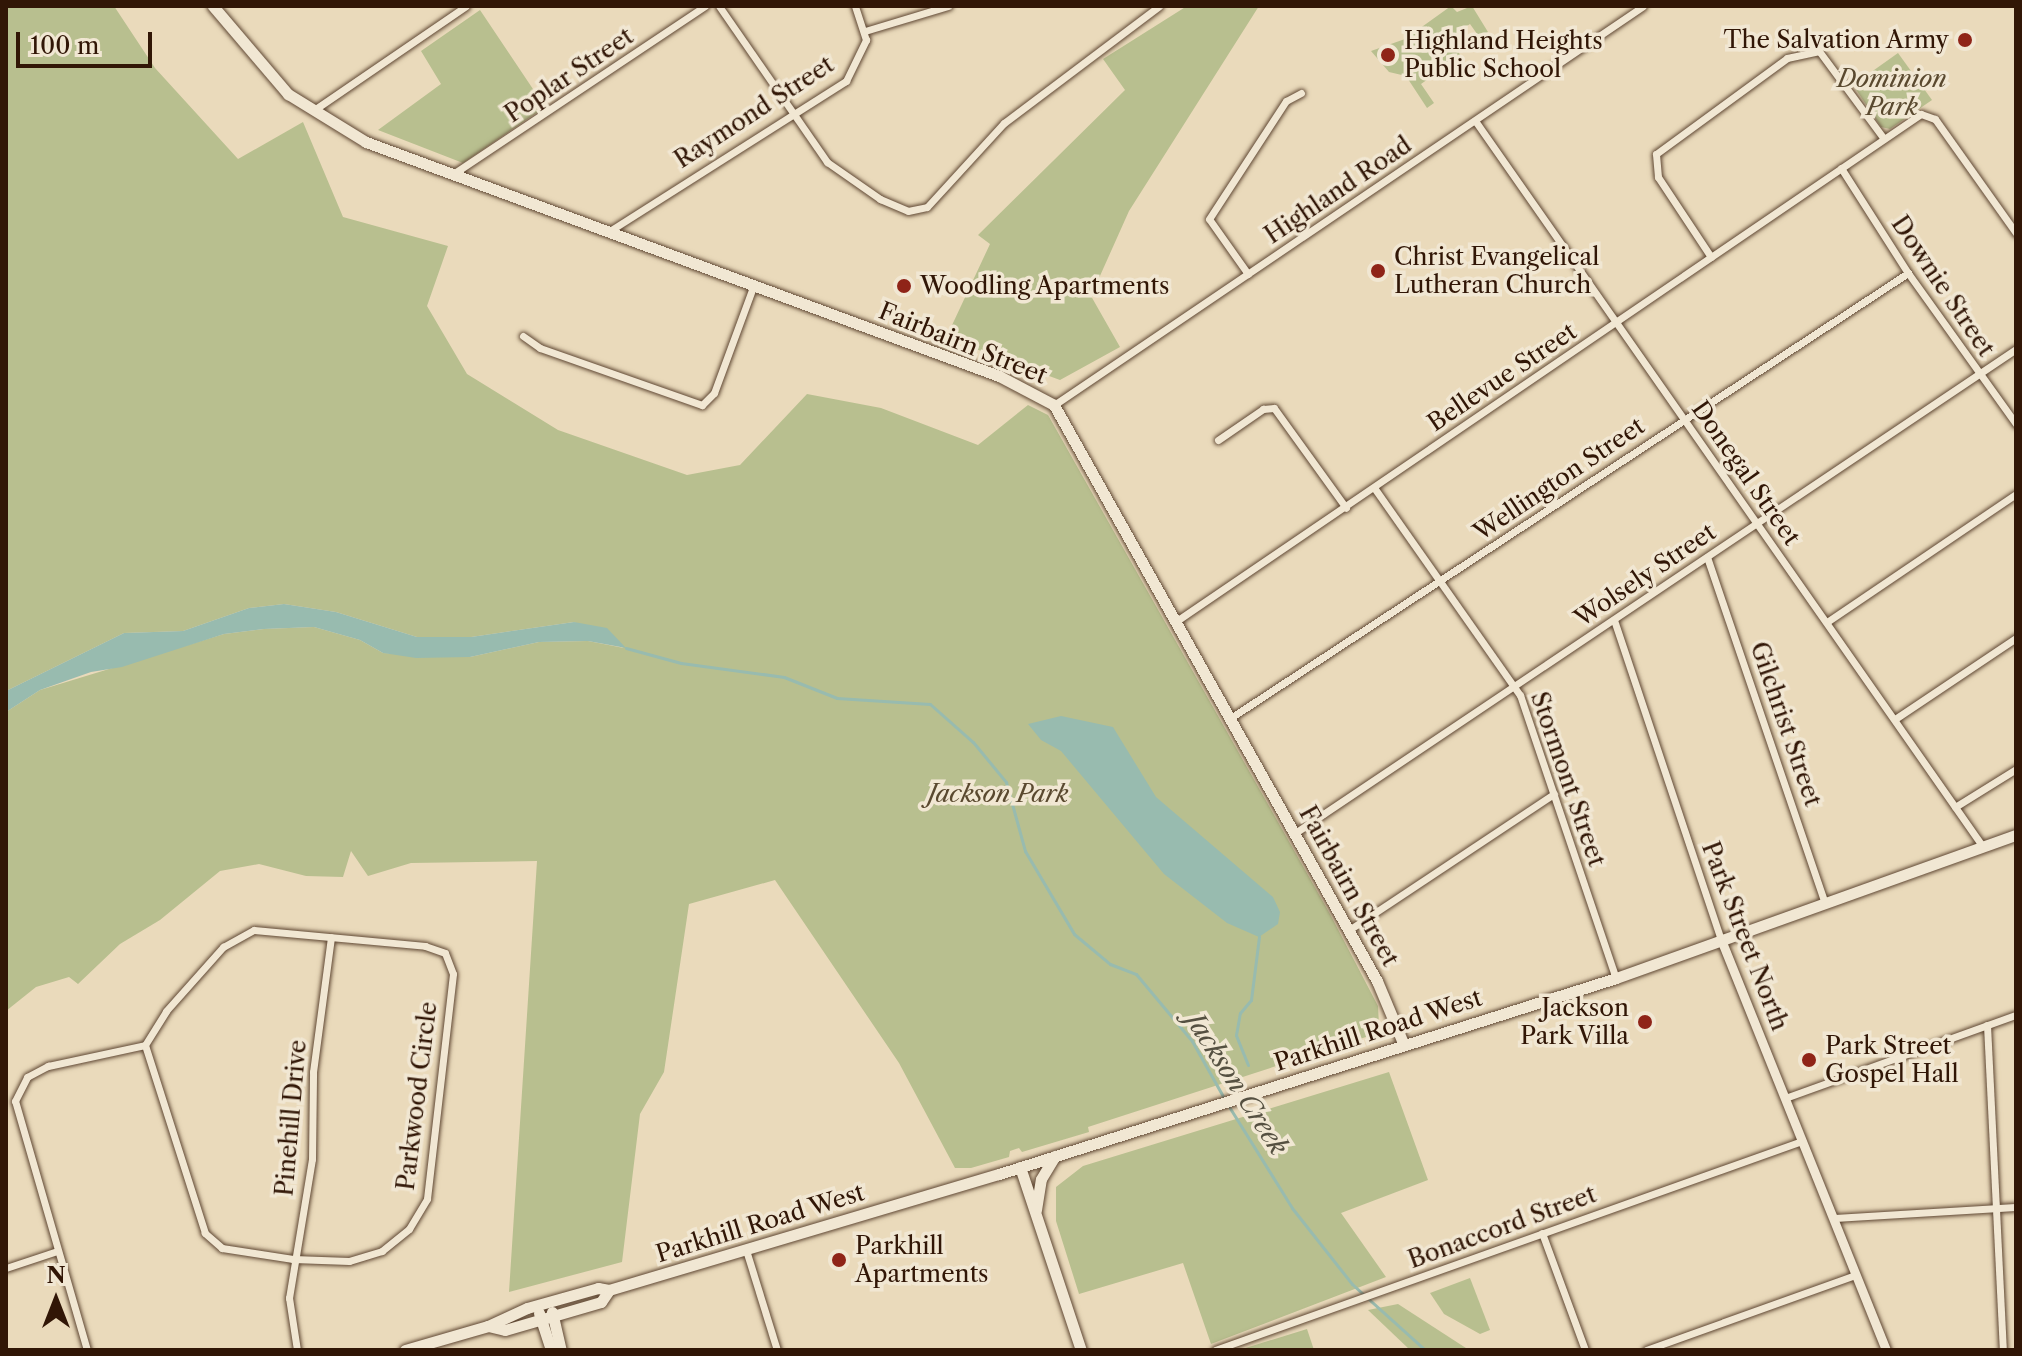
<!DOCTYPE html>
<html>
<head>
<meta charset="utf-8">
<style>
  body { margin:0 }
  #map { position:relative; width:2022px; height:1356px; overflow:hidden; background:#eadabb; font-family:"Libre Caslon Text",serif }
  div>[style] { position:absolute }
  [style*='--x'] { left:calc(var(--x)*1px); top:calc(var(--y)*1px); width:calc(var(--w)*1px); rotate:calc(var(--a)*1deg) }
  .green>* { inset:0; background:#b8bf8f }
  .water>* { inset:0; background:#98bbaf }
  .stream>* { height:3px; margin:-1.5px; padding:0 1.5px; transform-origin:1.5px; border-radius:1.5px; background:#98bbaf }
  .roads { filter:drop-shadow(0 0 2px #5f4733) drop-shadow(0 0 2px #5f4733) }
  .minor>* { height:7px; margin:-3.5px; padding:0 3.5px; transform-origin:3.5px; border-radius:3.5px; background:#f1e7d3 }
  .tertiary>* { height:9px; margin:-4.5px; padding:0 4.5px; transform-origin:4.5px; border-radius:4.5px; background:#f1e7d3 }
  .secondary>* { height:11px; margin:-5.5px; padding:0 5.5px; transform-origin:5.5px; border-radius:5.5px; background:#f1e7d3 }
  .dots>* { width:22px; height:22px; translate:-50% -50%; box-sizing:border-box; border:4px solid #f1e7d3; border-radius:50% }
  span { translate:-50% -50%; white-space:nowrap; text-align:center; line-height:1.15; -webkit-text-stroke:7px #f1e7d3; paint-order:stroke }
  .poi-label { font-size:24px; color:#311606 }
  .right { translate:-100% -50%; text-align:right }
  .left { translate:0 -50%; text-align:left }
  .street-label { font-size:24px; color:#311606 }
  .park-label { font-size:24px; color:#5a492f; font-style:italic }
  .water-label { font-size:26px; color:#555041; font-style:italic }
  .frame { position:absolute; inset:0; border:8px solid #311606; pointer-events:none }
  .north { position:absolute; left:16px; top:1260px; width:80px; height:80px; -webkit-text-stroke:6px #f1e7d3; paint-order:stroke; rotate:0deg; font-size:22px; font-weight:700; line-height:32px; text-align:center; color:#311606 }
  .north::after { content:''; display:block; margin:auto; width:28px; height:36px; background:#311606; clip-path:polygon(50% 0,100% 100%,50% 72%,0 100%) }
  .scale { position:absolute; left:16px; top:32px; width:136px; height:36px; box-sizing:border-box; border:4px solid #311606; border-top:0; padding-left:10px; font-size:24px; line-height:28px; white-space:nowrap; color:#311606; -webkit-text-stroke:6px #f1e7d3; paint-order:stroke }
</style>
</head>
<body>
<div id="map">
  <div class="green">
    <div style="clip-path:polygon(6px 6px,114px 6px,155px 68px,238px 159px,303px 122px,343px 217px,448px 246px,427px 306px,467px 374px,558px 430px,687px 475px,740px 465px,807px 394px,881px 408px,978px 445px,1028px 405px,1048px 415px,1330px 914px,1378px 1006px,1379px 1025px,1369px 1036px,1088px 1127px,1089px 1132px,1022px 1152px,1019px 1148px,1010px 1151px,1009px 1157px,971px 1168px,955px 1168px,899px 1063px,775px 880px,689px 904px,664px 1072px,640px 1114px,622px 1262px,509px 1292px,537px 861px,411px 863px,368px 876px,351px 851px,343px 877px,306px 876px,259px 864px,220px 871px,160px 920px,120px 944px,78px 984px,69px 977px,36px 987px,6px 1011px,6px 712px,40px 690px,224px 634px,264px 629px,314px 627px,360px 640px,383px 653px,470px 657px,539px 642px,588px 641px,624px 648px,574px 622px,471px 637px,417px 637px,336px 612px,284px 604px,249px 608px,183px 631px,124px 633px,6px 691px)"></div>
    <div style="clip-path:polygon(1187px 6px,1259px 6px,1129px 211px,1091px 296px,1120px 347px,1060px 380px,946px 338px,990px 244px,978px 235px,1125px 90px,1103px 59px)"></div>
    <div style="clip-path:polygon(1451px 6px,1457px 12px,1472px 6px,1488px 32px,1480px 38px,1470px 24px,1449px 38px,1461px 56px,1421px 84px,1434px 103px,1427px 108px,1406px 76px,1389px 72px,1371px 51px,1405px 39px)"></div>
    <div style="clip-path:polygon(480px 10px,545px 107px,463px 163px,378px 130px,441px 84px,421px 51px)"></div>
    <div style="clip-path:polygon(1898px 53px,1932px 100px,1890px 129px,1881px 127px,1853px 85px)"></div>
    <div style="clip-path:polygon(1389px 1072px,1428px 1180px,1341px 1213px,1386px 1277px,1211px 1344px,1183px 1263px,1079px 1294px,1056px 1221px,1056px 1187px,1083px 1166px)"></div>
    <div style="clip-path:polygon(1470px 1278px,1490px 1330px,1480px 1334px,1444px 1314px,1430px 1293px)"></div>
    <div style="clip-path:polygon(1398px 1304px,1469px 1350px,1410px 1350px,1368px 1310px)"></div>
    <div style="clip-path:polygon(1307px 1329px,1314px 1350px,1239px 1350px)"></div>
  </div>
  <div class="water">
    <div style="clip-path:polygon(284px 604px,336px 612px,417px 637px,471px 637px,574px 622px,607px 628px,626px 648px,588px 641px,539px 642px,470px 657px,416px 658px,383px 653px,360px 640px,314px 627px,264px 629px,224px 634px,122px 667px,91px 672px,40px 690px,6px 712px,6px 691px,124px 633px,183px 631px,249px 608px)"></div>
    <div style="clip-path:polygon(1061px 716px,1113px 727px,1156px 797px,1273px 897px,1280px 912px,1278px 924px,1259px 937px,1227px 923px,1164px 874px,1061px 751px,1041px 740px,1028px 724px)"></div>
  </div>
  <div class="stream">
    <div style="--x:626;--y:648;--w:57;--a:15.3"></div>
    <div style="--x:681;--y:663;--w:104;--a:7.7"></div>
    <div style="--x:784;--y:677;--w:57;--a:21.6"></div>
    <div style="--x:837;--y:698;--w:93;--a:3.7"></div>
    <div style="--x:930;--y:704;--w:57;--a:41.5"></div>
    <div style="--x:973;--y:742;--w:52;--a:50.5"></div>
    <div style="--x:1006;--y:782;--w:72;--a:74.6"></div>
    <div style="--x:1025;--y:851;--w:96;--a:59.4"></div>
    <div style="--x:1074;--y:934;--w:47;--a:39.8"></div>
    <div style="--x:1110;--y:964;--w:28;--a:21"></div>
    <div style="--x:1136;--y:974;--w:87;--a:50.1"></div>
    <div style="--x:1192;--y:1041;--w:65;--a:60.7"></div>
    <div style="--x:1248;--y:1065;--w:32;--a:-112"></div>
    <div style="--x:1236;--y:1035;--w:22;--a:-80"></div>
    <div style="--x:1240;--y:1013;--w:17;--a:-50"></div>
    <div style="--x:1251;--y:1000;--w:64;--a:-82.8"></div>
    <div style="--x:1228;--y:1105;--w:121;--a:58.1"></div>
    <div style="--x:1292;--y:1208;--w:97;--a:51.7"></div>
    <div style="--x:1352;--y:1284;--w:98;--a:42.1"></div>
  </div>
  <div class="roads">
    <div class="minor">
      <div style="--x:719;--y:6;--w:190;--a:55.3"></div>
      <div style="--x:827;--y:162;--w:65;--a:34.9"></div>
      <div style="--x:880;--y:199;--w:30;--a:23"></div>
      <div style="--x:908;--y:211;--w:19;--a:-12"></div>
      <div style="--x:927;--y:207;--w:114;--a:-47.5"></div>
      <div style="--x:1004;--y:123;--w:194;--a:-37"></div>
      <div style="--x:865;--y:31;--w:87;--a:-16.8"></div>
      <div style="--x:314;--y:110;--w:184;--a:-34.4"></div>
      <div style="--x:1476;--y:122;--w:885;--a:55.03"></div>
      <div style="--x:1841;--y:168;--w:125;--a:57.5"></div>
      <div style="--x:1908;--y:273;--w:186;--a:54.4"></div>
      <div style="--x:453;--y:174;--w:303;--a:-33.7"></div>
      <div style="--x:608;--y:232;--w:282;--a:-32.4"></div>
      <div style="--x:846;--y:81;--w:46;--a:-64"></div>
      <div style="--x:866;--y:40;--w:36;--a:-108"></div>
      <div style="--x:1711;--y:257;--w:96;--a:-123.5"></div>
      <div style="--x:1658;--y:177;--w:23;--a:-95"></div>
      <div style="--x:1656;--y:154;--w:162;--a:-36.2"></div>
      <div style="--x:1787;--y:58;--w:33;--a:-12"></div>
      <div style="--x:1819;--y:51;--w:109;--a:53.5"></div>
      <div style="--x:1248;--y:274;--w:67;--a:-125.3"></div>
      <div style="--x:1209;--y:219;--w:141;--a:-56.9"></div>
      <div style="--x:1286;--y:101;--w:17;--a:-28"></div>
      <div style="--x:523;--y:336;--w:21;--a:35"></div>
      <div style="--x:540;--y:348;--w:172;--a:19.4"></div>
      <div style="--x:702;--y:405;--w:17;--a:-45"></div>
      <div style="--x:714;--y:393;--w:113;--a:-69.8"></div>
      <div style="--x:1054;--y:405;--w:711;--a:-34.11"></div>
      <div style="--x:1218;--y:440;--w:55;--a:-34.6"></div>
      <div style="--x:1263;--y:409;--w:11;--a:-5"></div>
      <div style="--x:1274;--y:408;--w:123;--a:54.2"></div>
      <div style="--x:1375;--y:489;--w:252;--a:54.9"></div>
      <div style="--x:1520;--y:695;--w:299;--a:71.3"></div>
      <div style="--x:1707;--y:557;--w:366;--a:71.2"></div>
      <div style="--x:1178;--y:620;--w:899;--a:-34.26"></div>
      <div style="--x:1921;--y:114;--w:15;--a:20"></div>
      <div style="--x:1935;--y:119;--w:140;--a:54.6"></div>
      <div style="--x:1614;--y:620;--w:340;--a:71.5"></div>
      <div style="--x:1827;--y:622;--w:228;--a:-34.1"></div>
      <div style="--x:1232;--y:717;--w:809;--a:-33.3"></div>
      <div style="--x:1895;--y:719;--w:146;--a:-33.8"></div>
      <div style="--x:1955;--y:807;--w:72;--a:-31.9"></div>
      <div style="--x:1295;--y:833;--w:868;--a:-33.87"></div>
      <div style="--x:254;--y:930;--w:172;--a:5.3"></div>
      <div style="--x:425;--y:946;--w:21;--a:19"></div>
      <div style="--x:445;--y:953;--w:22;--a:69"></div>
      <div style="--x:453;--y:974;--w:226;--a:96.6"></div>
      <div style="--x:427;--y:1199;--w:35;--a:121"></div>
      <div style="--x:409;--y:1229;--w:35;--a:141"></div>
      <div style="--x:382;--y:1251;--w:34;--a:163"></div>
      <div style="--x:349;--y:1261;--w:56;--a:-178"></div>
      <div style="--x:293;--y:1259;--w:72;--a:-171.2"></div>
      <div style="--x:222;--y:1248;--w:23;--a:-139"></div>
      <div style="--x:205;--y:1233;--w:197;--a:-107.7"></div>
      <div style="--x:145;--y:1045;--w:40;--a:-58"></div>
      <div style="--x:166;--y:1011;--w:86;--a:-48.3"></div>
      <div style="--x:223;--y:947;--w:35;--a:-29"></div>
      <div style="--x:1349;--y:930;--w:246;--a:-33.6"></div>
      <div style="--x:1987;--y:1025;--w:325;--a:87.2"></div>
      <div style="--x:1785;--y:1098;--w:245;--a:-19.8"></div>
      <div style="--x:1834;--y:1218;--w:182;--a:-3.5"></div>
      <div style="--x:1542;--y:1233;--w:125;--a:69.8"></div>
      <div style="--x:746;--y:1250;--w:105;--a:72.8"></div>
      <div style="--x:6;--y:1268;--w:54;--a:-18.4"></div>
      <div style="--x:87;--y:1350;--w:259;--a:-106.1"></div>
      <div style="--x:15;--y:1101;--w:27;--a:-63"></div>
      <div style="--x:27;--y:1077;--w:24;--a:-28"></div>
      <div style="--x:48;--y:1066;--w:99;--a:-12.2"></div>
      <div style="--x:297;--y:1350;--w:53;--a:-98.7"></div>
      <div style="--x:289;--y:1298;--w:141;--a:-80.6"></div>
      <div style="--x:312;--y:1159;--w:87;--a:-89.3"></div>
      <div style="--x:313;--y:1072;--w:136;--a:-82.4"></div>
      <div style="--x:1215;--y:1350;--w:623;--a:-19.6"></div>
      <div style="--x:1646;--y:1350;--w:223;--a:-19.7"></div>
    </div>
    <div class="tertiary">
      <div style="--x:1722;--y:942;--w:440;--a:68.1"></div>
    </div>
    <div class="secondary">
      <div style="--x:213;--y:6;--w:116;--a:49.6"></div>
      <div style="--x:288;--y:94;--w:92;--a:31.6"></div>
      <div style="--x:366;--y:142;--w:675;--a:20.29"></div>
      <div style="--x:999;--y:376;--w:62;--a:27.8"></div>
      <div style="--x:1054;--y:405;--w:660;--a:60.72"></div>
      <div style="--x:1377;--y:981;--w:67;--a:67.2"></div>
      <div style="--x:1020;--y:1167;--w:193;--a:71.6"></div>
      <div style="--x:1036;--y:1210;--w:31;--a:-81"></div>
      <div style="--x:1041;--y:1179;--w:27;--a:-59"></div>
      <div style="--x:552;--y:1312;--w:39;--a:77"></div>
      <div style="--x:539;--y:1313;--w:39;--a:72"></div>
      <div style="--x:488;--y:1326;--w:17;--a:13"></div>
      <div style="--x:505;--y:1330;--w:100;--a:-16.3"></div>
      <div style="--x:601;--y:1302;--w:14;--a:-56"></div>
      <div style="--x:405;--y:1350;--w:86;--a:-16.1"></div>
      <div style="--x:488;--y:1326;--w:43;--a:-24.8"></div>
      <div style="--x:527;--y:1308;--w:74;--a:-15.7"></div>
      <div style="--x:598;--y:1288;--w:11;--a:10"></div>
      <div style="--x:609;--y:1290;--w:407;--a:-16.6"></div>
      <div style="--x:999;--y:1174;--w:647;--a:-17.62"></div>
      <div style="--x:1616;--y:978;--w:425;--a:-19.7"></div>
    </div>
  </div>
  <div class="dots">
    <div style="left:1965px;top:40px;background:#8f2418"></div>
    <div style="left:1388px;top:55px;background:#8f2418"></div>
    <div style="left:1378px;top:271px;background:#8f2418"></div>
    <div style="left:904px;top:286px;background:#8f2418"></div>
    <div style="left:1645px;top:1022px;background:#8f2418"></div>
    <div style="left:1809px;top:1060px;background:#8f2418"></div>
    <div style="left:839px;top:1260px;background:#8f2418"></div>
  </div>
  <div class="poi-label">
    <span class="right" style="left:1949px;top:40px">The Salvation Army</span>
    <span class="left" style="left:1404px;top:55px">Highland Heights<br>Public School</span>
    <span class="left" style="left:1394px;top:271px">Christ Evangelical<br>Lutheran Church</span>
    <span class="left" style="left:920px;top:286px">Woodling Apartments</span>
    <span class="right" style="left:1629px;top:1022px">Jackson<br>Park Villa</span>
    <span class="left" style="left:1825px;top:1060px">Park Street<br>Gospel Hall</span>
    <span class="left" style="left:855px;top:1260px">Parkhill<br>Apartments</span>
  </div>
  <div class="street-label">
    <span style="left:569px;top:75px;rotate:-34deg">Poplar Street</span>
    <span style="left:754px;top:112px;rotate:-33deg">Raymond Street</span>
    <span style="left:1338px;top:190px;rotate:-34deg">Highland Road</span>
    <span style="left:1943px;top:286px;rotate:56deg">Downie Street</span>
    <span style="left:963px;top:343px;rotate:22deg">Fairbairn Street</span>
    <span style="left:1502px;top:377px;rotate:-34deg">Bellevue Street</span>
    <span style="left:1746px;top:473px;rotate:55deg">Donegal Street</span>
    <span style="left:1559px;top:479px;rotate:-34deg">Wellington Street</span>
    <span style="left:1645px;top:575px;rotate:-34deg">Wolsely Street</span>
    <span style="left:1786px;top:724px;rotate:71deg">Gilchrist Street</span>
    <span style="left:1568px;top:779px;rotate:71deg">Stormont Street</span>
    <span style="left:1349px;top:886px;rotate:61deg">Fairbairn Street</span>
    <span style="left:1745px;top:936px;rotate:69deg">Park Street North</span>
    <span style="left:1378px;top:1030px;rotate:-18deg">Parkhill Road West</span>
    <span style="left:417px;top:1096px;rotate:-83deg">Parkwood Circle</span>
    <span style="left:291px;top:1118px;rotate:-85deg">Pinehill Drive</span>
    <span style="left:760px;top:1223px;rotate:-17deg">Parkhill Road West</span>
    <span style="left:1502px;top:1227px;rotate:-20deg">Bonaccord Street</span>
  </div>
  <div class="park-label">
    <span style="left:1892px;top:93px">Dominion<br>Park</span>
    <span style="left:998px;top:794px">Jackson Park</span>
  </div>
  <div class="water-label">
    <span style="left:1236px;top:1084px;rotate:57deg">Jackson Creek</span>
  </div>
  <div class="frame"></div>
  <div class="north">N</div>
  <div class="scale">100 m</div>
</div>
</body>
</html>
